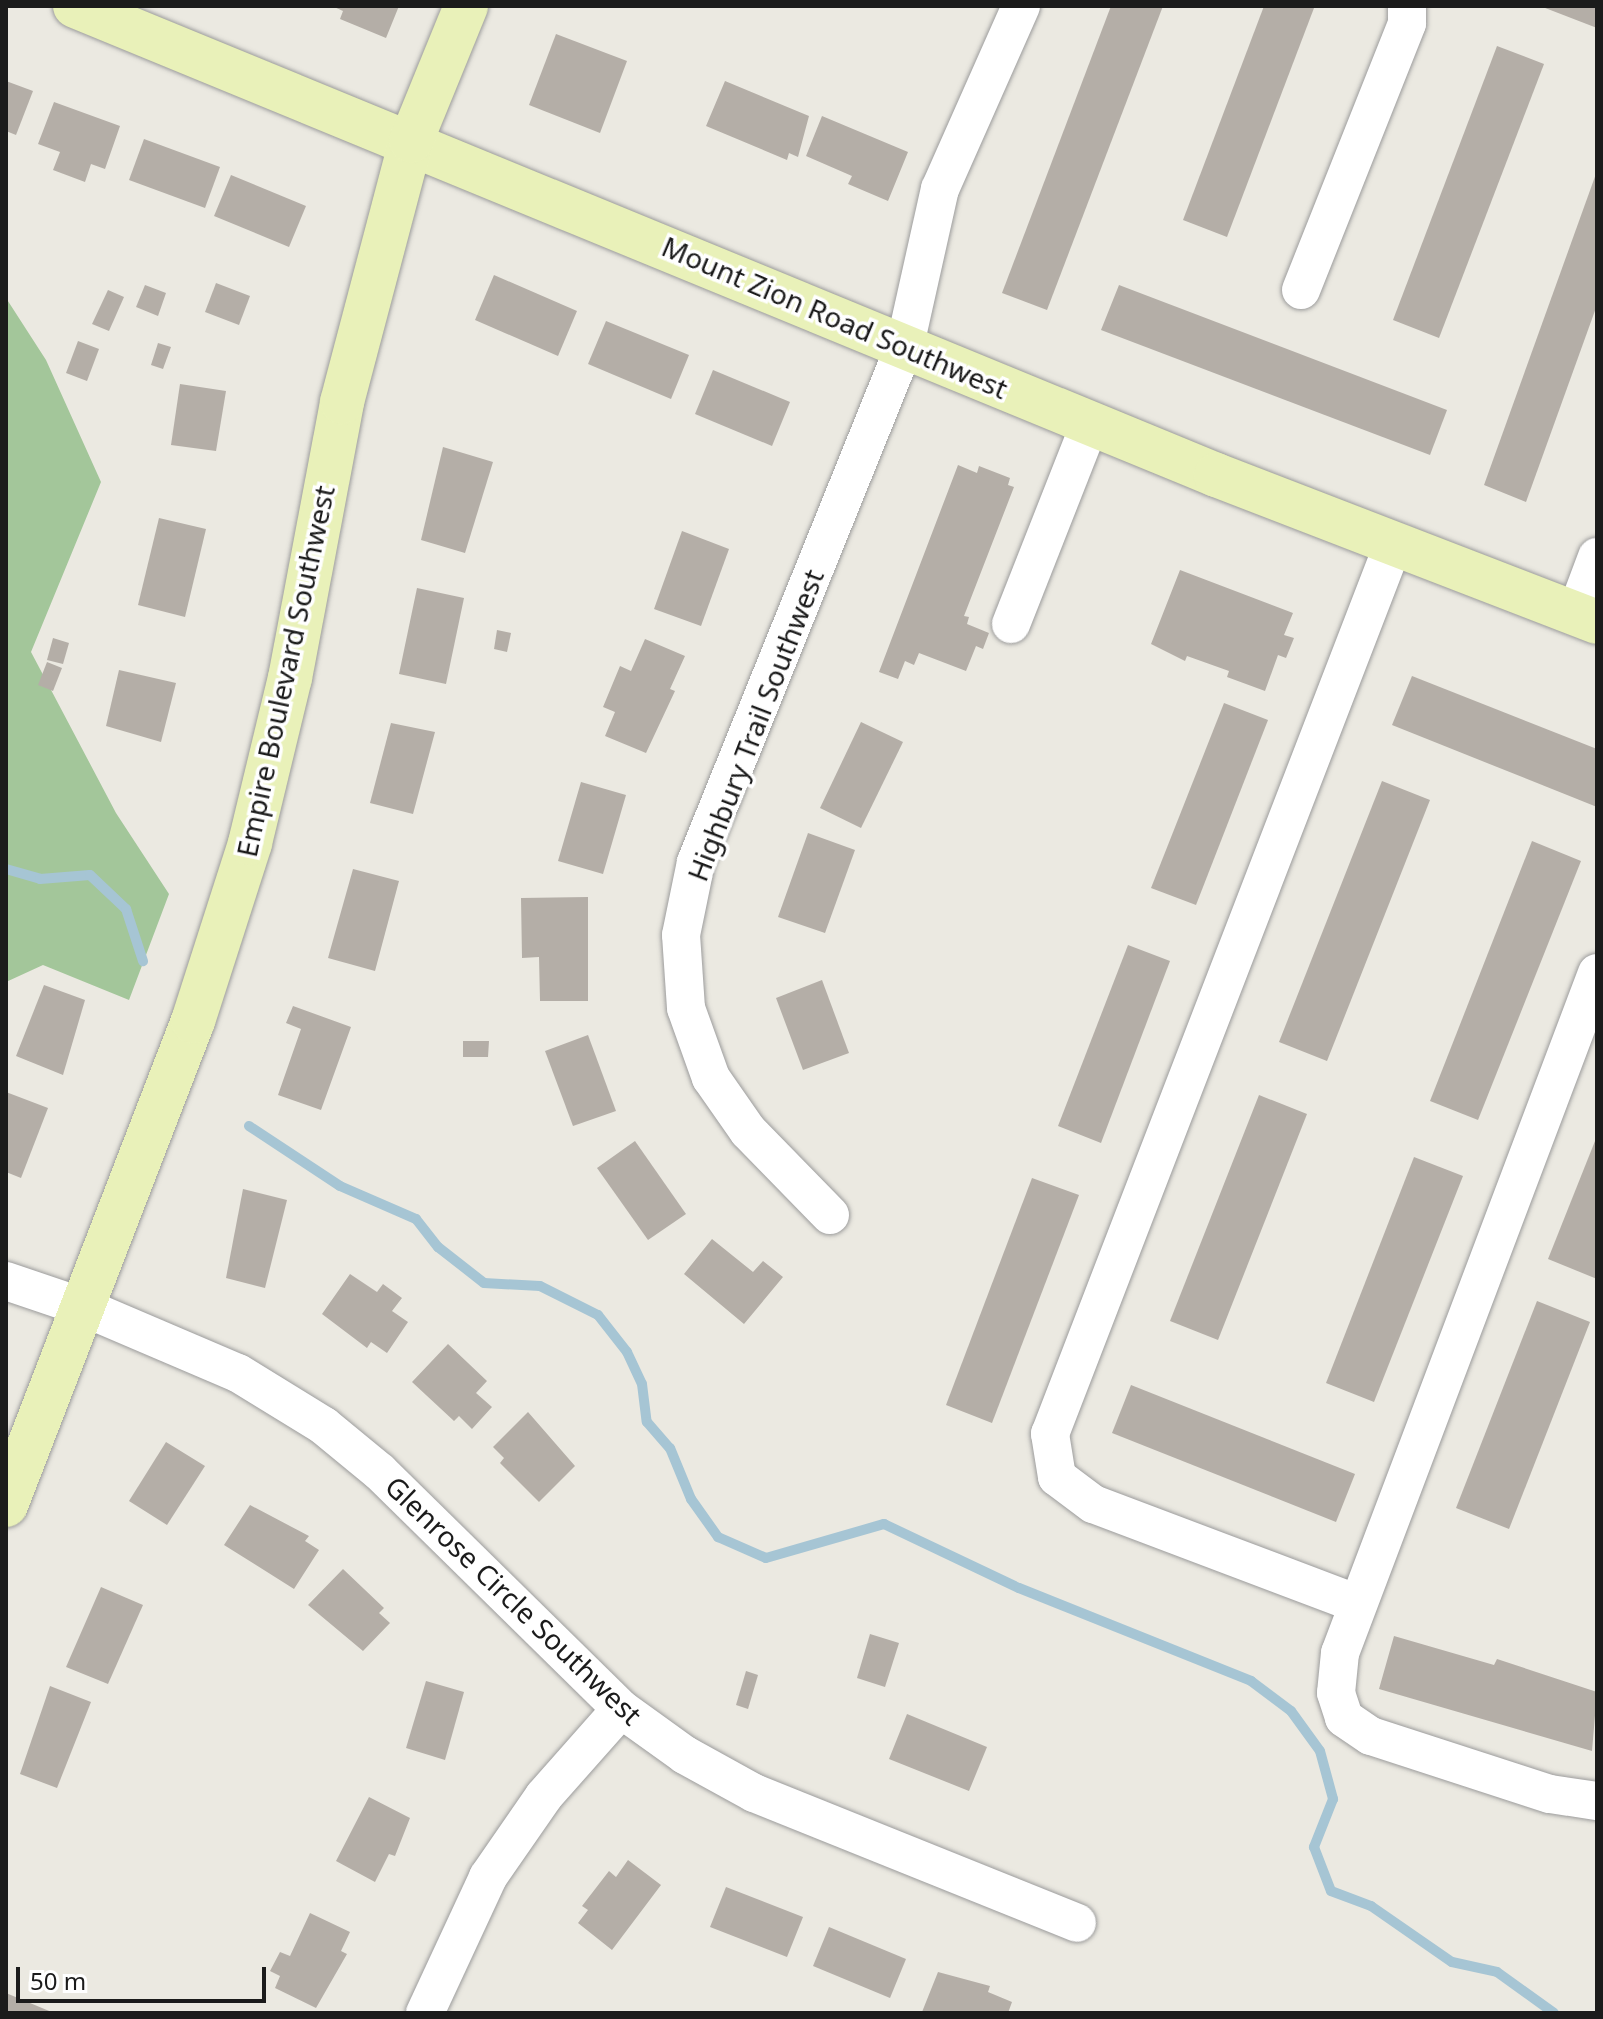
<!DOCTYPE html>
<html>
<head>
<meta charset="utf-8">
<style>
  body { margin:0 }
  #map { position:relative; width:1603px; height:2019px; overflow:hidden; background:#ebe9e1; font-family:"Noto Sans",sans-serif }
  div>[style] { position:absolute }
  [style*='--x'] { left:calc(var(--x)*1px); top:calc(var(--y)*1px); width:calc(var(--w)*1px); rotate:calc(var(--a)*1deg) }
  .forest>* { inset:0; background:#a3c69a }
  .stream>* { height:10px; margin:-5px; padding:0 5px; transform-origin:5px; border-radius:5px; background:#a6c5d4 }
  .building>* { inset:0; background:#b4aea7 }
  .roads { filter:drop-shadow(0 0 2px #9c9c9c) drop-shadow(0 0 2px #9c9c9c) }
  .street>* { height:38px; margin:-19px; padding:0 19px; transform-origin:19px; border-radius:19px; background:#fff }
  .secondary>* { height:44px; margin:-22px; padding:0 22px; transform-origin:22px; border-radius:22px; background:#e9f1b9 }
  span { translate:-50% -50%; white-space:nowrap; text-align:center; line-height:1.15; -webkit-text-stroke:7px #fff; paint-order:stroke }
  .street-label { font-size:28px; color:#1b1b1b }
  .frame { position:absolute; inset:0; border:8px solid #1b1b1b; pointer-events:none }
  .scale { position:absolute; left:16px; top:1967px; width:250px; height:36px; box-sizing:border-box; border:4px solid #1b1b1b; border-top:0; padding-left:10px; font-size:24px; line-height:28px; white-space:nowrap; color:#1b1b1b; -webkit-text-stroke:6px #fff; paint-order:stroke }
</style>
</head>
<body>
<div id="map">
  <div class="forest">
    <div style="clip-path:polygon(6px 298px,46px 360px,101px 482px,31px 652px,116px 813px,169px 894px,129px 1000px,43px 965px,6px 982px)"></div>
  </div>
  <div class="stream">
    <div style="--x:6;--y:869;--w:35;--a:16"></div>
    <div style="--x:40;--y:879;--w:50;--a:-4.6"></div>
    <div style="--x:90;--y:875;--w:50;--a:43.4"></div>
    <div style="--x:126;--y:909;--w:55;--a:71.9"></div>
    <div style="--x:249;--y:1126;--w:109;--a:33.4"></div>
    <div style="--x:340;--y:1186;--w:83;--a:23.5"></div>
    <div style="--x:416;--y:1219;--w:36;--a:52"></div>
    <div style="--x:438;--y:1247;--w:58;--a:38"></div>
    <div style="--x:484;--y:1283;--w:56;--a:3.1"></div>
    <div style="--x:540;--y:1286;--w:65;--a:26.6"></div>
    <div style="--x:598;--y:1315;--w:47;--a:51.9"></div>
    <div style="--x:627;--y:1352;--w:35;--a:65"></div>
    <div style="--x:642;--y:1384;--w:38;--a:83"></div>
    <div style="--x:647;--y:1422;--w:35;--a:49"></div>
    <div style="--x:670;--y:1448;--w:55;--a:67.6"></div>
    <div style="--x:691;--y:1499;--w:47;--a:54.6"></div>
    <div style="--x:718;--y:1537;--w:52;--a:23.6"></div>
    <div style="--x:766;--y:1558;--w:123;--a:-16.1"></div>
    <div style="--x:884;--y:1524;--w:149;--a:25.4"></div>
    <div style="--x:1019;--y:1588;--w:250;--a:21.8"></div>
    <div style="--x:1251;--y:1681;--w:50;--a:36.9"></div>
    <div style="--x:1291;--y:1711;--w:49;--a:54.1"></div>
    <div style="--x:1320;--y:1751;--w:50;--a:74.8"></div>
    <div style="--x:1333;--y:1799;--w:52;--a:111.6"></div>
    <div style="--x:1314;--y:1847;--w:47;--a:68.9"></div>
    <div style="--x:1331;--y:1891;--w:43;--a:20.6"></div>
    <div style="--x:1371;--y:1906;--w:98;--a:34.7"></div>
    <div style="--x:1452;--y:1962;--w:46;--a:12.5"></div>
    <div style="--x:1497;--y:1972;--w:70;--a:35.7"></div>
  </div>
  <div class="building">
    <div style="clip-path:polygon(332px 6px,399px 6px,386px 38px,340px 19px,343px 11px)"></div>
    <div style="clip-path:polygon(1111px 6px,1163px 6px,1047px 310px,1002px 293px)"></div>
    <div style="clip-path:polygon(1264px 6px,1314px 8px,1227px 237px,1183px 220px)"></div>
    <div style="clip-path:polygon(1540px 6px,1597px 6px,1597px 28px)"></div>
    <div style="clip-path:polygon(556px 34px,627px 61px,600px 133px,529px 105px)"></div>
    <div style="clip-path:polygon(1497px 46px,1544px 64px,1439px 338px,1393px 320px)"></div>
    <div style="clip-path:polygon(6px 81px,33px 91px,16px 135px,6px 131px)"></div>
    <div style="clip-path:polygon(725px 81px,809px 116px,798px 157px,789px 153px,787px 160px,706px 126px)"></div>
    <div style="clip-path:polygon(54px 102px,120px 126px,105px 169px,91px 164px,85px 182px,53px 170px,60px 152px,38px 144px)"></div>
    <div style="clip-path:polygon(822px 116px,908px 152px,888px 201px,848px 184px,852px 176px,806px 156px)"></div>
    <div style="clip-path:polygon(144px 139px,220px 167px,205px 208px,129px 180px)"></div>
    <div style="clip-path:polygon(1597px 171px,1597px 305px,1526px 502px,1484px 485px)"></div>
    <div style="clip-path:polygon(231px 175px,306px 206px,289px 247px,214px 216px)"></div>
    <div style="clip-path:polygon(494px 275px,577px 311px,558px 356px,475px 320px)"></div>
    <div style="clip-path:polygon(216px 283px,250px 296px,239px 325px,205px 312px)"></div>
    <div style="clip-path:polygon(145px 285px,166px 293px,158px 316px,136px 307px)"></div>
    <div style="clip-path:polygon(1119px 285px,1447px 410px,1430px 455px,1101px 330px)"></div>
    <div style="clip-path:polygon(108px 290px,124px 297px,109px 331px,92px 324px)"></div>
    <div style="clip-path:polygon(606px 321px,689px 355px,671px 399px,588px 364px)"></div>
    <div style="clip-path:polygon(78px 341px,99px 349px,87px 381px,66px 373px)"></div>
    <div style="clip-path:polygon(158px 343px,171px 347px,163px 369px,151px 365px)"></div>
    <div style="clip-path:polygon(713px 370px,790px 402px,772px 446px,695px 414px)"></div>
    <div style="clip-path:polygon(180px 384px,226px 391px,216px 451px,171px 445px)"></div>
    <div style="clip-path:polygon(443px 447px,493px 462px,465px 553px,421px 540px)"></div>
    <div style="clip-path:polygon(958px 465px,977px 473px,979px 466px,1010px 478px,1008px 485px,1014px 487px,964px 616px,969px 617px,967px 624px,989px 633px,983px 649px,976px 646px,966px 671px,919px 653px,914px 665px,905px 661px,898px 679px,879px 672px)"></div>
    <div style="clip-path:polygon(159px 518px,206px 529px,185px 617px,138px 605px)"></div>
    <div style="clip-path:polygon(682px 531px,729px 549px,701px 626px,654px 609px)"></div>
    <div style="clip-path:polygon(1180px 570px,1293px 613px,1284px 635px,1294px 638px,1286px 658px,1278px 655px,1265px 691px,1227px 677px,1229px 671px,1187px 656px,1185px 661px,1151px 644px)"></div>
    <div style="clip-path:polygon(417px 588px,464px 598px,446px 684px,399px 674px)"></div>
    <div style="clip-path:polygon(497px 630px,511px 633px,507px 652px,494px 649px)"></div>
    <div style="clip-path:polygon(53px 638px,69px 643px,63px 664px,47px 660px)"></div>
    <div style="clip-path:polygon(645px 639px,685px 656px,670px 689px,675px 691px,646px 753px,605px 736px,615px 712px,603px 707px,620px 666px,631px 671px)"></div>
    <div style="clip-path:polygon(47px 662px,62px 668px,53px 691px,38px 685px)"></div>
    <div style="clip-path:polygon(119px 670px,176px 683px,161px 742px,106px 726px)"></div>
    <div style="clip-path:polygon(1412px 676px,1597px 749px,1597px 807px,1392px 725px)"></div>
    <div style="clip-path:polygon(1224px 703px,1268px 720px,1196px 905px,1151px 888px)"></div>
    <div style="clip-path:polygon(861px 722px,903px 742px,861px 828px,820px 808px)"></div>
    <div style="clip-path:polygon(391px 723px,435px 732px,413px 814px,370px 803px)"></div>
    <div style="clip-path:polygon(1382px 781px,1430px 800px,1327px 1061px,1279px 1042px)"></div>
    <div style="clip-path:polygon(581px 782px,626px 795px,603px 874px,558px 861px)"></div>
    <div style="clip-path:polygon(808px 833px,855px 850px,825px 933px,778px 917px)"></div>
    <div style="clip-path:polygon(1532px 841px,1581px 861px,1478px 1120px,1430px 1101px)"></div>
    <div style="clip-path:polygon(353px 869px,399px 881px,375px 971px,328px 958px)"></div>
    <div style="clip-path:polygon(588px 897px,588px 1001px,540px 1001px,539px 957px,522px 958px,521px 898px)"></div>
    <div style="clip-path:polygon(1128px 945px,1170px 961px,1101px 1143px,1058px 1126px)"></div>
    <div style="clip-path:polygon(822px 980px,849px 1053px,803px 1070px,776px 998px)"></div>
    <div style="clip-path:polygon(44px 985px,85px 1000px,63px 1075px,16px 1056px)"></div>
    <div style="clip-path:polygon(293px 1006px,351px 1027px,321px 1110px,278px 1095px,301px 1029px,286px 1023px)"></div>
    <div style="clip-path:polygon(588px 1035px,616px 1111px,573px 1126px,545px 1051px)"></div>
    <div style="clip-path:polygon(463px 1041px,489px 1041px,488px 1057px,463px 1057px)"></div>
    <div style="clip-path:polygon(6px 1092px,48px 1108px,21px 1178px,6px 1172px)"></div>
    <div style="clip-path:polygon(1259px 1095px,1307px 1114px,1218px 1340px,1170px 1321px)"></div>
    <div style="clip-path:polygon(1597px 1136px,1597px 1279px,1548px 1259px)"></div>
    <div style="clip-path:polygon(635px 1141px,686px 1214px,648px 1240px,597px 1168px)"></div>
    <div style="clip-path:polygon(1414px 1157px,1463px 1176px,1374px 1402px,1326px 1383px)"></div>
    <div style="clip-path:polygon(1032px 1178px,1079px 1195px,992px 1423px,946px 1405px)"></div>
    <div style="clip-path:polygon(243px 1189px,287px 1200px,265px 1288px,226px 1278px)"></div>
    <div style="clip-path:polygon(712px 1239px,753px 1272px,763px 1261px,783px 1277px,744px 1324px,684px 1274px)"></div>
    <div style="clip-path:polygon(350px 1274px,377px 1292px,383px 1284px,402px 1298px,392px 1311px,408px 1322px,387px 1353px,371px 1342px,367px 1348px,322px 1314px)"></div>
    <div style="clip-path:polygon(1537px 1301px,1590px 1322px,1509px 1529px,1456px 1508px)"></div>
    <div style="clip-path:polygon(448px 1344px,487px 1381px,476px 1393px,492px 1407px,472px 1429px,459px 1416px,454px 1421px,412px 1382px)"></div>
    <div style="clip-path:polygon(1131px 1385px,1355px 1474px,1336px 1522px,1112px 1433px)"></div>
    <div style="clip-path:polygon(528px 1412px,575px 1466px,539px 1502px,500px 1463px,504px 1458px,493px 1447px)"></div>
    <div style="clip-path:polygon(166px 1442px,205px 1466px,167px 1525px,129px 1501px)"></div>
    <div style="clip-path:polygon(250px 1505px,309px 1536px,305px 1541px,319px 1550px,294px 1589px,224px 1545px)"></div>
    <div style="clip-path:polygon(343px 1569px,384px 1608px,379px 1613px,390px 1623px,363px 1651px,308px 1605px)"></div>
    <div style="clip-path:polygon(101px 1587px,143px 1605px,108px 1684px,66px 1667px)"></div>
    <div style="clip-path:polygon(870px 1634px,899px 1643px,885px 1687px,857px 1678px)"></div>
    <div style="clip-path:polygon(1394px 1636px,1494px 1665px,1497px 1659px,1597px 1692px,1592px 1751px,1379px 1689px)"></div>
    <div style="clip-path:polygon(746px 1671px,758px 1675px,748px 1709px,736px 1705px)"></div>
    <div style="clip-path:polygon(426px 1681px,464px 1692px,445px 1760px,406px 1748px)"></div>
    <div style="clip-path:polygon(50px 1686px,91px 1702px,57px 1788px,20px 1774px)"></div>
    <div style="clip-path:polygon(907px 1714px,987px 1747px,969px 1791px,889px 1759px)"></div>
    <div style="clip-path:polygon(369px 1797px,410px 1818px,395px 1856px,389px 1854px,375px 1882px,336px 1861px)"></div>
    <div style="clip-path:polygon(628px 1860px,661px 1885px,612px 1950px,578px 1923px,588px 1910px,582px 1906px,609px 1871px,616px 1877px)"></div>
    <div style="clip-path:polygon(726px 1887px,803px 1917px,787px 1957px,710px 1927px)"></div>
    <div style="clip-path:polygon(310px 1913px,350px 1932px,341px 1951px,347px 1954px,316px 2008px,275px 1988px,280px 1976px,270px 1971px,280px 1952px,290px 1956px)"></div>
    <div style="clip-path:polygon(829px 1927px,906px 1959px,890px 1998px,813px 1966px)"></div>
    <div style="clip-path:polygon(938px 1972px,990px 1986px,988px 1992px,1012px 2002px,1008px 2013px,922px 2012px)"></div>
    <div style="clip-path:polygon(6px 1993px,54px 2013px,6px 2013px)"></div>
  </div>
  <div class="roads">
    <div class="street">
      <div style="--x:1301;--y:290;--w:287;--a:-68.3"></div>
      <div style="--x:1407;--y:23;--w:17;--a:-90"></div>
      <div style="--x:1576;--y:613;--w:60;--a:-69.4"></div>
      <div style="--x:1011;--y:624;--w:216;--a:-68.5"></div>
      <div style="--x:1597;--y:973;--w:727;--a:110.7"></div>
      <div style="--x:1340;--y:1653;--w:40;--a:95.7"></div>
      <div style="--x:1336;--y:1693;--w:26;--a:72"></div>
      <div style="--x:1344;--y:1718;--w:32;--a:34"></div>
      <div style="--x:1371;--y:1736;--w:188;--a:18"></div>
      <div style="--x:1550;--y:1794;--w:48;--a:8.5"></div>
      <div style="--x:830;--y:1215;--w:117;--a:-134.3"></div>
      <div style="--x:748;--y:1131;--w:65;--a:-124.9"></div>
      <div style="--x:711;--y:1078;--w:74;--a:-109.7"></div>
      <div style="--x:686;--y:1008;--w:73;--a:-93.9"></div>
      <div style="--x:681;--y:935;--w:75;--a:-78.4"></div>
      <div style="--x:696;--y:862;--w:558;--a:-67.99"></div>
      <div style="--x:905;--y:345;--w:160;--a:-77.4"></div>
      <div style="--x:940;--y:189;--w:200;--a:-66.1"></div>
      <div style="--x:6;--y:1281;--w:81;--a:18.7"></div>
      <div style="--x:83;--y:1307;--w:168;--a:23.1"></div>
      <div style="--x:238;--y:1373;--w:101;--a:31.6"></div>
      <div style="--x:324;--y:1426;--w:72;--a:39.4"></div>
      <div style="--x:380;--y:1472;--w:338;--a:44.5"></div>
      <div style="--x:621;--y:1709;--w:79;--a:35.7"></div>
      <div style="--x:685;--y:1755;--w:79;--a:28.8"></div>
      <div style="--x:754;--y:1793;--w:348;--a:21.9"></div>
      <div style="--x:1358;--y:1604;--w:283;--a:-159.3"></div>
      <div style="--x:1093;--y:1504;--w:45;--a:-143.1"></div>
      <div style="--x:1057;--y:1477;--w:44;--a:-99.2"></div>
      <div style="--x:1050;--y:1434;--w:953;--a:-68.9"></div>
      <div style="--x:425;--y:2013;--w:150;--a:-65.1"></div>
      <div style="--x:488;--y:1877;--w:98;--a:-55.3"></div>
      <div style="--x:544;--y:1796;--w:116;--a:-48.5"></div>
    </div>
    <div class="secondary">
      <div style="--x:75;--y:6;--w:1234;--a:22.34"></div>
      <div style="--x:1216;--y:475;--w:408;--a:21.1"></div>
      <div style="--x:6;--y:1505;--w:519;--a:-68.88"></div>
      <div style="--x:193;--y:1021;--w:187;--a:-72.2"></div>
      <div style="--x:250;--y:843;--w:170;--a:-76.4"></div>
      <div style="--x:290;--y:678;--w:281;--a:-79.3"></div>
      <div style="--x:342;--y:402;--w:270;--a:-75.2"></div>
      <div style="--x:411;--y:141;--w:146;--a:-67.8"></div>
    </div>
  </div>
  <div class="street-label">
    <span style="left:835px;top:317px;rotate:23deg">Mount Zion Road Southwest</span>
    <span style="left:285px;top:671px;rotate:-78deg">Empire Boulevard Southwest</span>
    <span style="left:755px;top:725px;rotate:-69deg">Highbury Trail Southwest</span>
    <span style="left:514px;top:1600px;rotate:44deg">Glenrose Circle Southwest</span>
  </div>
  <div class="frame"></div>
  <div class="scale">50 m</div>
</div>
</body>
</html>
